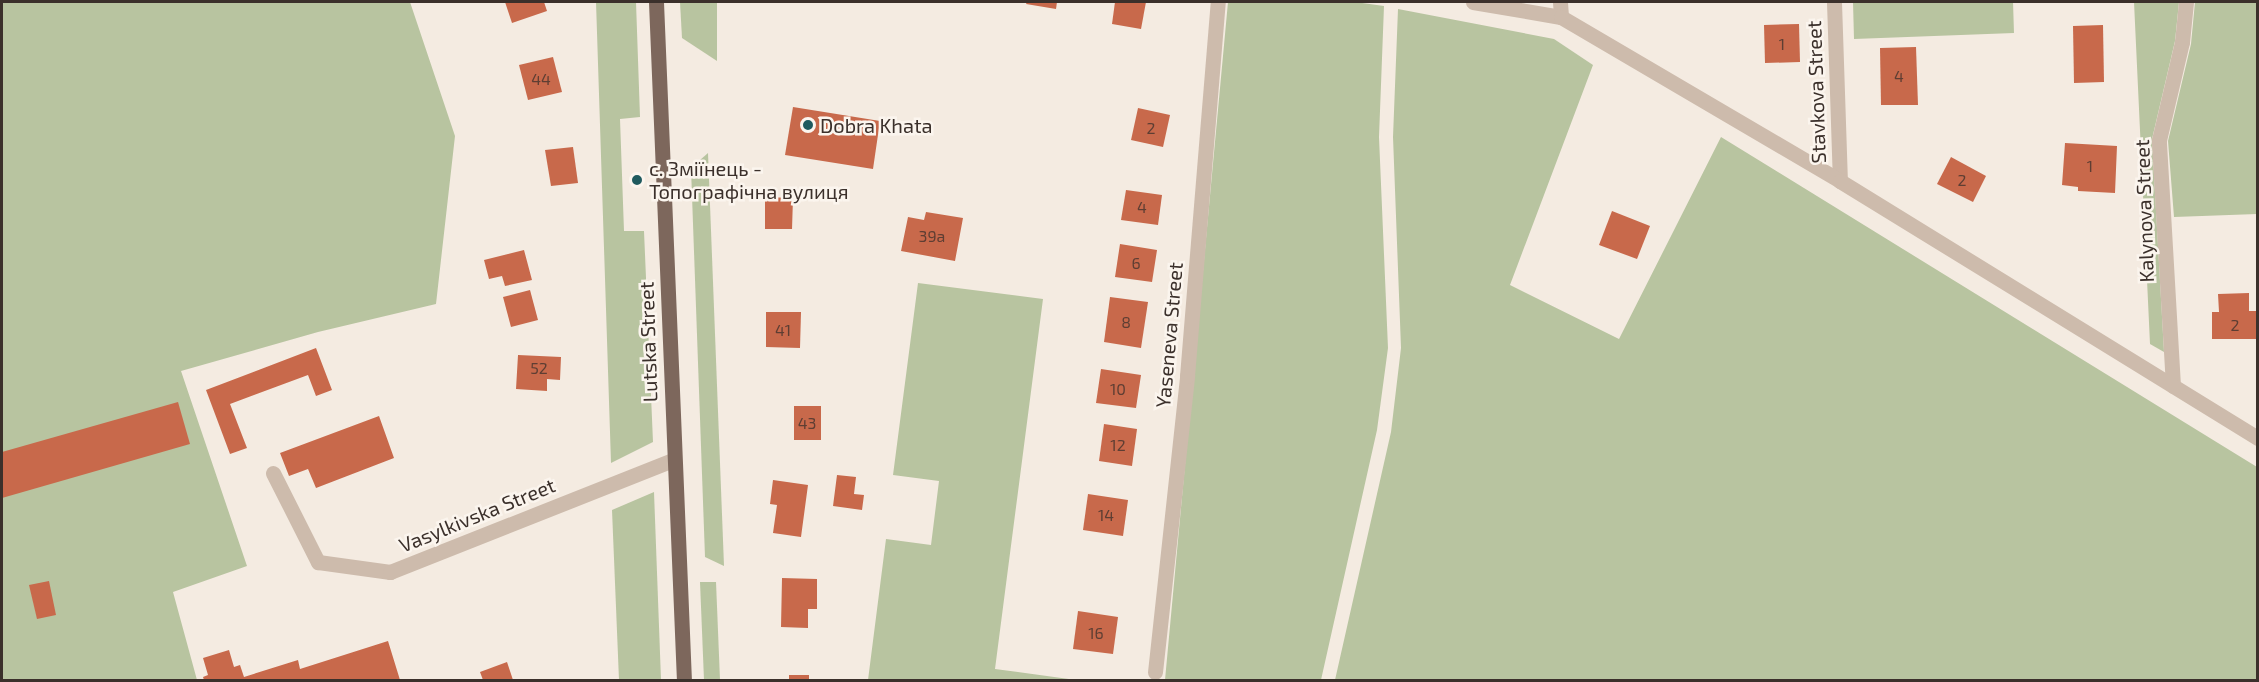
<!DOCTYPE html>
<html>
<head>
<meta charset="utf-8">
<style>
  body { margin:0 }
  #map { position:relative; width:2259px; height:682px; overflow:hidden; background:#f4ebe1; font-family:"Exo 2",sans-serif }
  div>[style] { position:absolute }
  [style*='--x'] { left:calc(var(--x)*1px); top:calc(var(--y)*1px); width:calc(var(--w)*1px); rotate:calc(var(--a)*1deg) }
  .green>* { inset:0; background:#b8c4a0 }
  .building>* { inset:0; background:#c8694b }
  .minor>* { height:15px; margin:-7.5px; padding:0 7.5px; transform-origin:7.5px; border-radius:7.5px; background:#cdbbac }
  .tertiary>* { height:15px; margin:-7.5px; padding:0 7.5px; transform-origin:7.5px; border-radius:7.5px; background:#cdbbac }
  .primary>* { height:15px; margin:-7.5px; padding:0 7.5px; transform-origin:7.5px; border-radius:7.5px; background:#7d675c }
  .dots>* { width:16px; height:16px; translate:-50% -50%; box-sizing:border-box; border:3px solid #fbf5ee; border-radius:50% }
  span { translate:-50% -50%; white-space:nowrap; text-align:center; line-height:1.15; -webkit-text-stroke:5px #fbf5ee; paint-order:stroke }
  .number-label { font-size:16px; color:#5e3e33 }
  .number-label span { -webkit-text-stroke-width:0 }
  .street-label { font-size:20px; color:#3b302b }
  .poi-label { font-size:20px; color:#3b302b }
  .left { translate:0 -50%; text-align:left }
  .frame { position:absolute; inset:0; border:3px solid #3b302b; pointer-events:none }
</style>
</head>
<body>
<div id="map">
  <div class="green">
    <div style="clip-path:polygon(2px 2px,410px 2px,455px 136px,436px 304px,318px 332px,181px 371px,247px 566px,173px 592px,197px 680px,2px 680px)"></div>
    <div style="clip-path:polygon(596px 2px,636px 2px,640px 117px,620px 119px,624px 231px,644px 231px,653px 442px,611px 463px)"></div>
    <div style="clip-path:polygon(680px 2px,717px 2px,717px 61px,682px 38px)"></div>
    <div style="clip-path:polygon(1228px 2px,1355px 2px,1384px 6px,1379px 137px,1388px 348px,1377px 430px,1321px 680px,1165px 680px)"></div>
    <div style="clip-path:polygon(1853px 2px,2013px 2px,2014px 33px,1854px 39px)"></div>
    <div style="clip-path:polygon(2134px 2px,2179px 2px,2175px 41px,2152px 139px,2164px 352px,2150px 344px)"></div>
    <div style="clip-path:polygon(2195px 2px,2257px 2px,2257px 214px,2174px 217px,2168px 141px,2191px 44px)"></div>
    <div style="clip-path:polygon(1398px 9px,1554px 39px,1593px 65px,1510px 285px,1619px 339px,1721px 137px,2257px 467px,2257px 680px,1335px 680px,1391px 432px,1401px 348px,1393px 137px)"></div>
    <div style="clip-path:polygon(708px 153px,724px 566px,705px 557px,691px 168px)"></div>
    <div style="clip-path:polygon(918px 283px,1043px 299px,995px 669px,1076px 680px,868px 680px,886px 539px,931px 545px,939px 481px,893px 475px)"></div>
    <div style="clip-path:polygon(654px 492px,661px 680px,619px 680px,612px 510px)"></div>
    <div style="clip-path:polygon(700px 582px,716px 582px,720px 680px,704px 680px)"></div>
  </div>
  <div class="building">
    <div style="clip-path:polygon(505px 2px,544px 2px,547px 11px,512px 23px)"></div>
    <div style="clip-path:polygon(1027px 2px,1057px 2px,1056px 9px,1026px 4px)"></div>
    <div style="clip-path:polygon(1115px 2px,1146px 2px,1141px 29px,1112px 24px)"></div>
    <div style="clip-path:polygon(1799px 24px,1800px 62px,1765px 63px,1764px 25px)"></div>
    <div style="clip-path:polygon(2103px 25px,2104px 82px,2074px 83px,2073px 26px)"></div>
    <div style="clip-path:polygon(1916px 47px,1918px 105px,1881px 105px,1880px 48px)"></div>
    <div style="clip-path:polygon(553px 57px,562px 92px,528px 100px,519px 65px)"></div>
    <div style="clip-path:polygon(793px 107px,880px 121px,873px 169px,785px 155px)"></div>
    <div style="clip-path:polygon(1138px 108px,1170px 115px,1163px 147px,1131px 140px)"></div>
    <div style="clip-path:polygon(2065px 143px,2117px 146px,2115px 193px,2078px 191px,2078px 187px,2062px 185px)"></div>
    <div style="clip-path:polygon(573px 147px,578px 183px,551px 186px,545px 150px)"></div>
    <div style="clip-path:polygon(1951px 157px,1986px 176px,1973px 202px,1937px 184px)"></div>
    <div style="clip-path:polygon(1126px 190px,1162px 195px,1158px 225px,1121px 220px)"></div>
    <div style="clip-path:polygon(765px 197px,793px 198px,792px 229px,765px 229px)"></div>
    <div style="clip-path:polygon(1612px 211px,1650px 226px,1637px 259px,1599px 245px)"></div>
    <div style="clip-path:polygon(926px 212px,963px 218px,955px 261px,901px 251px,908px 217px,924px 220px)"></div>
    <div style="clip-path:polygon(1120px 244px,1157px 250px,1152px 282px,1115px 277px)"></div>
    <div style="clip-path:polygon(524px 250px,532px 280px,505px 286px,502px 276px,489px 279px,484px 260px)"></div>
    <div style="clip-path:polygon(530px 290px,538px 320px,511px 327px,503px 297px)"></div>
    <div style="clip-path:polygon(2249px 293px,2249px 311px,2258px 311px,2258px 339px,2212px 339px,2212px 312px,2219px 312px,2218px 294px)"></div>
    <div style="clip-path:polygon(1110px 297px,1148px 302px,1141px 348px,1104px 342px)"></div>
    <div style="clip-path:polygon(766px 312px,801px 312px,800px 348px,766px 347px)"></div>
    <div style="clip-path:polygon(316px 348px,332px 390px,316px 396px,308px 375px,230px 404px,247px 448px,230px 454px,206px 390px)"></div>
    <div style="clip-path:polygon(518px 355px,561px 357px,560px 380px,547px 379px,547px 391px,516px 389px)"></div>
    <div style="clip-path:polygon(1101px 369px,1141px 375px,1136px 408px,1096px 403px)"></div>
    <div style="clip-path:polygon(178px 402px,190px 444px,2px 498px,2px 452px)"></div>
    <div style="clip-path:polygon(794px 406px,821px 406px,821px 440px,794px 440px)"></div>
    <div style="clip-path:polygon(379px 416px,394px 458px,316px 488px,308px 469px,289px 476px,280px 453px)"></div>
    <div style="clip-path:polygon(1104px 424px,1137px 429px,1132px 466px,1099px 461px)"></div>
    <div style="clip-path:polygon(837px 475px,856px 477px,854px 494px,864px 495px,862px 510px,833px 506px)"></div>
    <div style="clip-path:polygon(773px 480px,808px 485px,801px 537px,773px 533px,777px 505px,770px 504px)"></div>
    <div style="clip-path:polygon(1088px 494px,1128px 500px,1123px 536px,1083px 530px)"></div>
    <div style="clip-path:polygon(782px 578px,817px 579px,817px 609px,808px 609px,808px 628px,781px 627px)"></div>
    <div style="clip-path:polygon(49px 581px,56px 615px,37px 619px,29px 585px)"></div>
    <div style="clip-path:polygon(1078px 611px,1118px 617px,1113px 654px,1073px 649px)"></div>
    <div style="clip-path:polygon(388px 641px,400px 680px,204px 680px,203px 677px,208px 675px,203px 658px,229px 650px,234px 667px,240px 665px,244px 677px,298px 660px,300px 669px)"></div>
    <div style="clip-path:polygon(507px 662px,513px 680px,483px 680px,480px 672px)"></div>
    <div style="clip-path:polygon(789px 675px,809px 675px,809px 680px,789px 680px)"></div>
  </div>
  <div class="minor">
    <div style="--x:1560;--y:2;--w:15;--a:86"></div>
    <div style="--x:1834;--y:2;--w:179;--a:88.1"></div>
    <div style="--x:2173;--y:386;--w:246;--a:-93.3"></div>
    <div style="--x:2159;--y:140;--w:101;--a:-76.8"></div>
    <div style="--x:2182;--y:42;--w:40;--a:-84.3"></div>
    <div style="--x:273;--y:473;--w:100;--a:63.2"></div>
    <div style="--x:318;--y:562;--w:73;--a:7.9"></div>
    <div style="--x:390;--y:572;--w:304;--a:-21.6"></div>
    <div style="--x:1155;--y:672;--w:298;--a:-83.8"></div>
    <div style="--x:1187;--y:376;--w:375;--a:-85.3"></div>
  </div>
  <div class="tertiary">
    <div style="--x:1473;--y:2;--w:89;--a:9.7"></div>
    <div style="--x:1561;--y:17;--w:324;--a:30.4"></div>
    <div style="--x:1840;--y:181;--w:491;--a:31.6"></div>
  </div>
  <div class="primary">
    <div style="--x:656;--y:2;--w:679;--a:87.64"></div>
  </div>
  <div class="dots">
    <div style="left:808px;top:125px;background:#1f5a5e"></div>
    <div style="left:637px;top:180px;background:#1f5a5e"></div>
  </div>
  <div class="number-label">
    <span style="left:1782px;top:44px">1</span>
    <span style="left:1899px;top:76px">4</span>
    <span style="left:541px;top:79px">44</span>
    <span style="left:1151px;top:128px">2</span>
    <span style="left:2090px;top:166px">1</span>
    <span style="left:1962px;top:180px">2</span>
    <span style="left:1142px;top:207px">4</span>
    <span style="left:932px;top:236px">39а</span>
    <span style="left:1136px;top:263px">6</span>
    <span style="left:1126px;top:322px">8</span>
    <span style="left:2235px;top:325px">2</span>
    <span style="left:783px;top:330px">41</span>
    <span style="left:539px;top:368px">52</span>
    <span style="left:1118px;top:389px">10</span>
    <span style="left:807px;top:423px">43</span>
    <span style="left:1118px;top:445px">12</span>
    <span style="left:1106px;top:515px">14</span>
    <span style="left:1096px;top:633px">16</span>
  </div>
  <div class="street-label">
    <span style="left:1816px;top:92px;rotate:-92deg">Stavkova Street</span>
    <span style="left:2144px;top:211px;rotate:-92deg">Kalynova Street</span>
    <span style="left:1169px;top:335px;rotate:-85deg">Yaseneva Street</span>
    <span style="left:648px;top:342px;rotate:-92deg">Lutska Street</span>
    <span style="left:477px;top:515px;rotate:-22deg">Vasylkivska Street</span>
  </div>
  <div class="poi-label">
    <span class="left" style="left:820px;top:125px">Dobra Khata</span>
    <span class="left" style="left:649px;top:180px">с. Зміїнець -<br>Топографічна вулиця</span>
  </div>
  <div class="frame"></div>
</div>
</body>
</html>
